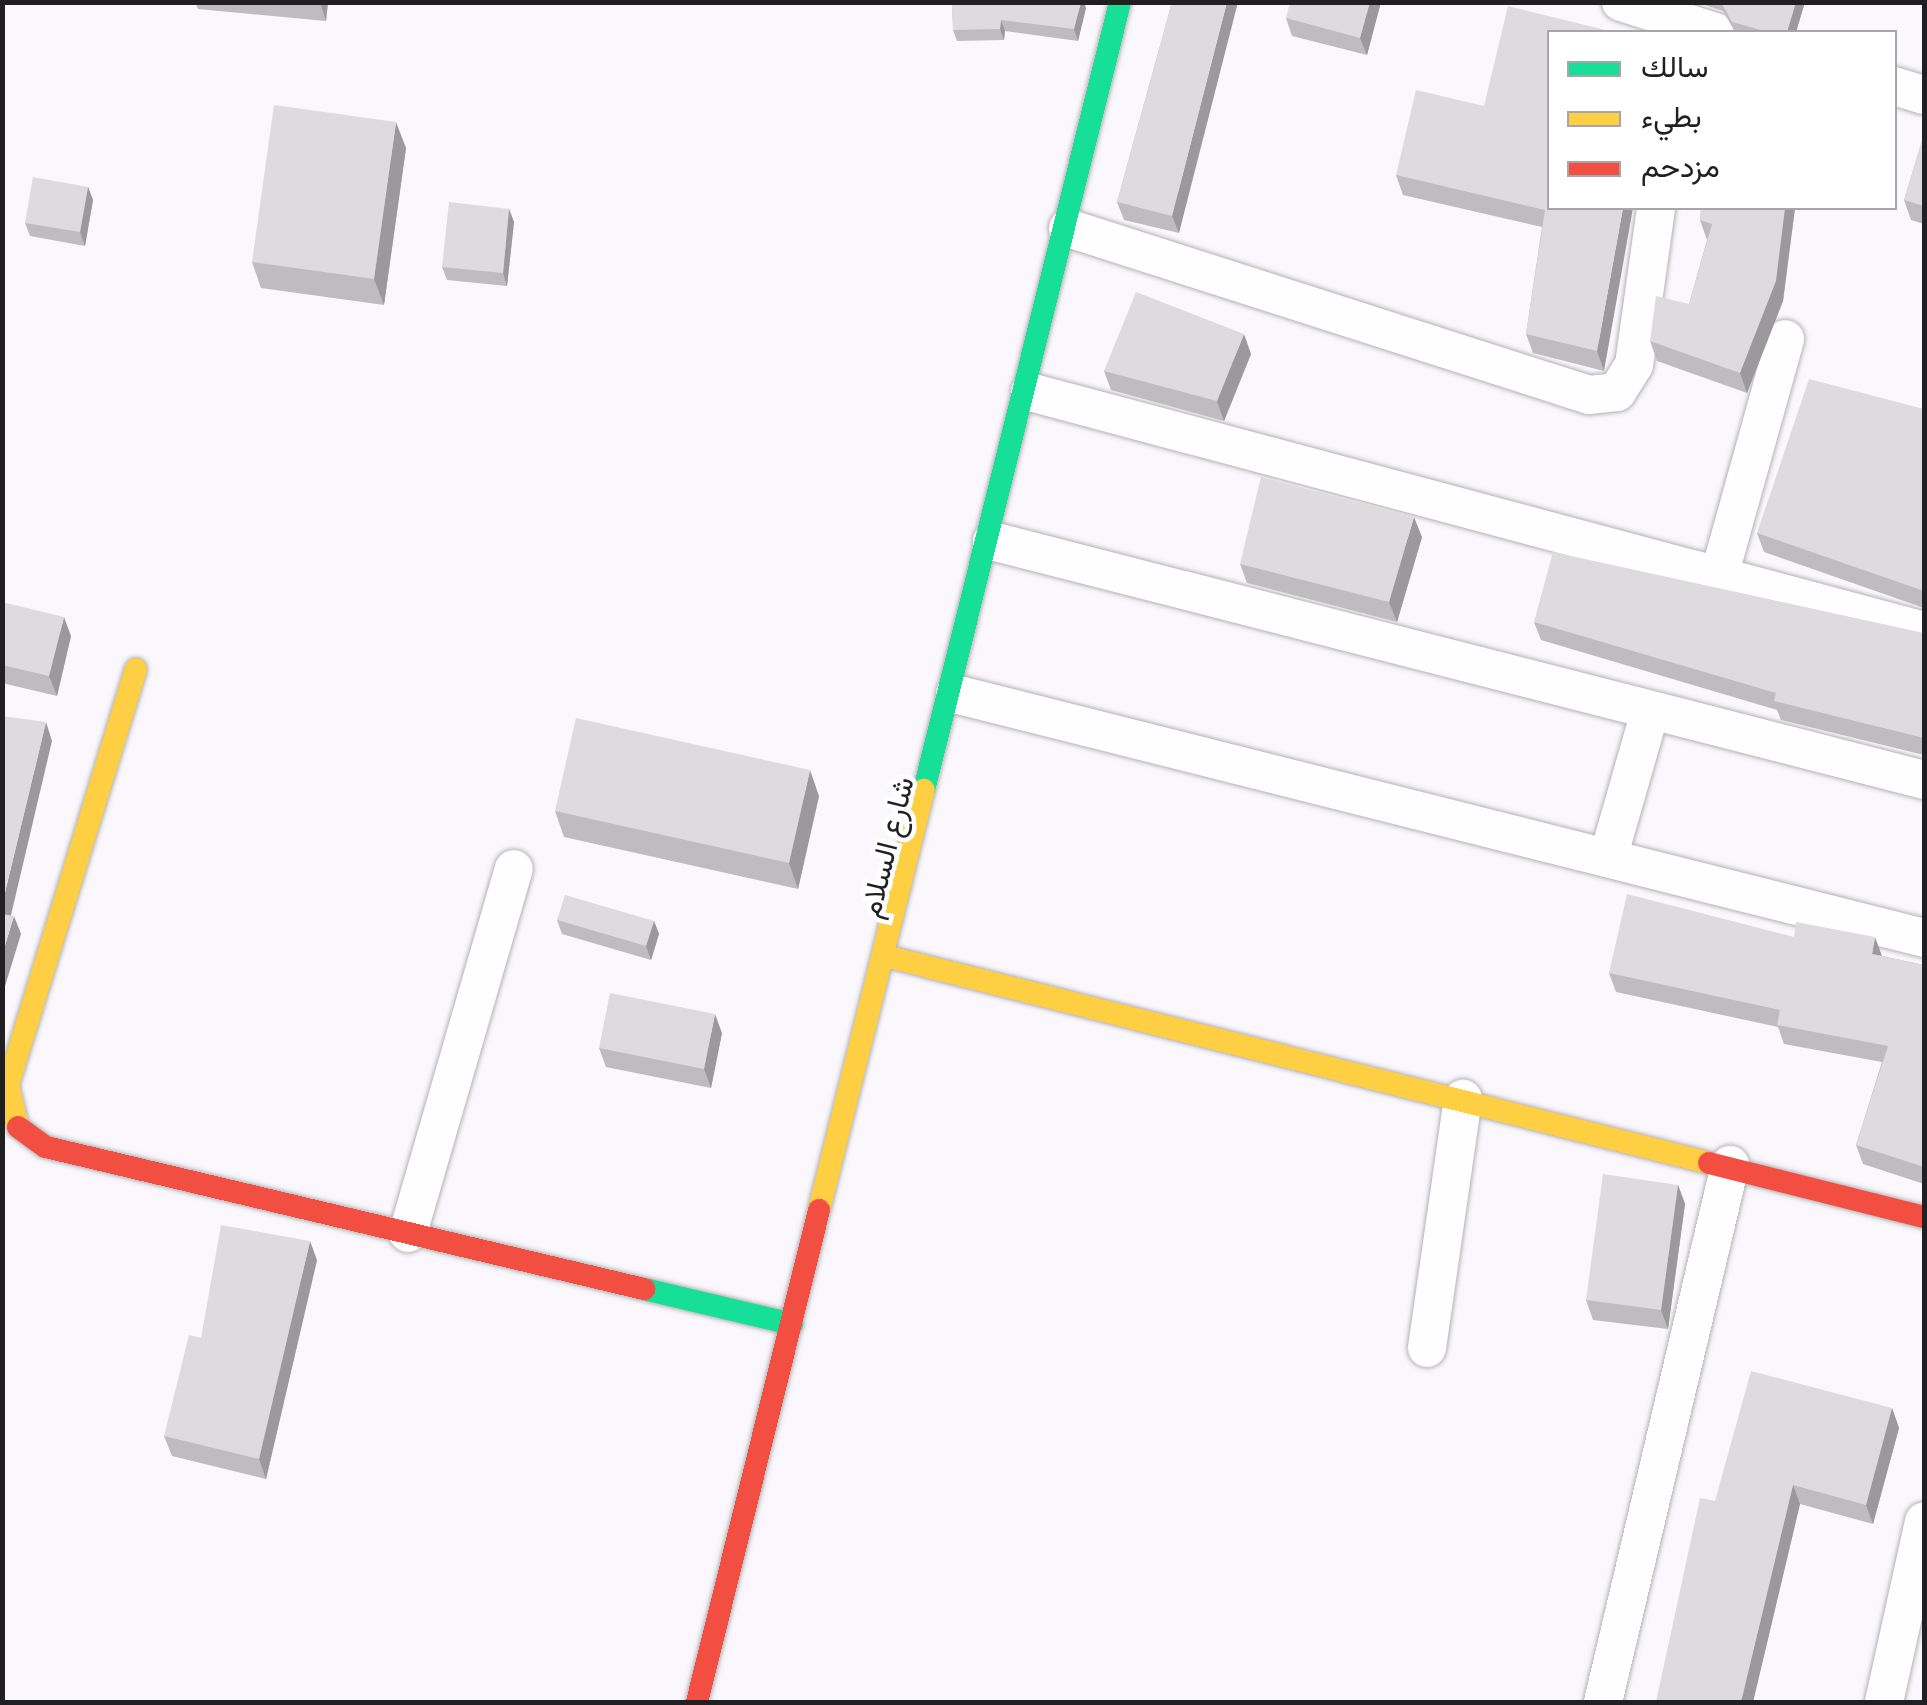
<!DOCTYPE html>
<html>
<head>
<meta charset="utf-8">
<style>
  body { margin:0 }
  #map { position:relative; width:1927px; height:1705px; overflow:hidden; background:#faf8fc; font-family:Ubuntu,Vazirmatn,sans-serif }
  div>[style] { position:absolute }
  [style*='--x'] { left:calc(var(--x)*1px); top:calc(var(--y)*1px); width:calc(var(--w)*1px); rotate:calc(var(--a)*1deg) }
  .roads { filter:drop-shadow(0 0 2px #b4b2b5) drop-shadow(0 0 2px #b4b2b5) }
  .street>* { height:38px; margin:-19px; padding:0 19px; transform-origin:19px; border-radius:19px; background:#fefeff }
  .fast>* { height:22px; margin:-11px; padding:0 11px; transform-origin:11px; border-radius:11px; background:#16e098 }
  .slow>* { height:22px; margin:-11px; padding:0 11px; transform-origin:11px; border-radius:11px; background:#ffcf43 }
  .jam>* { height:22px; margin:-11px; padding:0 11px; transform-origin:11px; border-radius:11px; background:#f24e42 }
  .wall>* { inset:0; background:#bebcbe }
  .shaded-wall>* { inset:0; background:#9b999b }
  .building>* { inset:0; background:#dddbdd }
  span { translate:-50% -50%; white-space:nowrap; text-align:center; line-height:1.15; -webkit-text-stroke:9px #fff; paint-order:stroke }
  .street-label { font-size:30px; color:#201f22 }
  .frame { position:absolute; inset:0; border:5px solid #201f22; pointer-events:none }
  .legend { position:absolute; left:1547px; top:30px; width:350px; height:180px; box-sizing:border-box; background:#fff; border:2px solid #a6a5a7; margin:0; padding:12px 18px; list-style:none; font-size:30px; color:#201f22 }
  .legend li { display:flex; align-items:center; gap:20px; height:50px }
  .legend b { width:50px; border:2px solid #a6a5a7 }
</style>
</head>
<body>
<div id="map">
  <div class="roads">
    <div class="street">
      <div style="--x:1621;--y:2;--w:99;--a:17.7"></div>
      <div style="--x:1894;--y:86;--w:31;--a:17"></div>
      <div style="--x:1068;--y:228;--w:547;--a:17.77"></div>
      <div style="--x:1589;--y:395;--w:28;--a:-6"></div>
      <div style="--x:1617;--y:392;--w:32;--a:-58"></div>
      <div style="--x:1634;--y:365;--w:159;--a:-82"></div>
      <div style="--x:1030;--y:392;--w:925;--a:14.97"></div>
      <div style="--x:992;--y:541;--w:962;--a:14.38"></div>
      <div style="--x:1719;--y:576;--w:246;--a:-74.4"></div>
      <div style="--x:955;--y:694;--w:999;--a:14.13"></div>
      <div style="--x:1608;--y:858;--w:152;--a:-74"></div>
      <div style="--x:408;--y:1233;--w:379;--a:-73.8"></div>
      <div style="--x:1427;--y:1348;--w:252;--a:-81.8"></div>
      <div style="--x:1603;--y:1702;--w:552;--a:-76.69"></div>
      <div style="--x:1884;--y:1702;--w:185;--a:-77.5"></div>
    </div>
    <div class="fast">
      <div style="--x:924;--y:790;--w:812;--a:-76.03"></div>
      <div style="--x:644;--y:1289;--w:152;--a:13.3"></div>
    </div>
    <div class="slow">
      <div style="--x:889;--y:957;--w:845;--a:14.1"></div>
      <div style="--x:18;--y:1127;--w:43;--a:-103.4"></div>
      <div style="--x:8;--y:1085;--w:435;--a:-72.9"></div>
      <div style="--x:819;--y:1210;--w:433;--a:-76"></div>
    </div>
    <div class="jam">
      <div style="--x:18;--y:1127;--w:34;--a:36"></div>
      <div style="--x:46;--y:1147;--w:615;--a:13.36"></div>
      <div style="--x:1709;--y:1163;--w:222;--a:14.1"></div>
      <div style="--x:697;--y:1702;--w:507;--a:-76.07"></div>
    </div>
  </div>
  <div class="wall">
    <div style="clip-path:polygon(195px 2px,328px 2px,326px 21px,198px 9px)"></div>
    <div style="clip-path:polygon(952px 2px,1086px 8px,1078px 41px,1005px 31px,1004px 40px,957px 41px,953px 30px)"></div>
    <div style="clip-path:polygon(1172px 2px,1179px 233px,1124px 220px,1117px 202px)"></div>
    <div style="clip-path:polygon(1381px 2px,1367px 55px,1292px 36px,1286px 18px)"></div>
    <div style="clip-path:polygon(1696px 2px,1805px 2px,1796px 32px,1735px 32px,1723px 11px)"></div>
    <div style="clip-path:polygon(1550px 32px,1604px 371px,1533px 353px,1526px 334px,1542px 227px,1403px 195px,1396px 175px,1484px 106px)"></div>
    <div style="clip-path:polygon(1924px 134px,1924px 224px,1911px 220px,1904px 200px)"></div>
    <div style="clip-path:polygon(406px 148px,384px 305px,261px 288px,252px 262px)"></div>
    <div style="clip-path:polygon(88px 187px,93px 200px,85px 246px,30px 236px,25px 223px)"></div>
    <div style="clip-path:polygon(1701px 208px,1795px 208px,1783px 301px,1747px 393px,1657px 361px,1650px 341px,1689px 304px,1707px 240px,1700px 220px)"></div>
    <div style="clip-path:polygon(509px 209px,514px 222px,507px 286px,447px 280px,442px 267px)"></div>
    <div style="clip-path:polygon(1251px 354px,1224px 421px,1111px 390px,1104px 371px)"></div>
    <div style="clip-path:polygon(1924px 409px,1924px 608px,1764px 552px,1757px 533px)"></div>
    <div style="clip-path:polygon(1422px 537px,1397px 622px,1247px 583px,1240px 564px)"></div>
    <div style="clip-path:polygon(2px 602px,71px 636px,57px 696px,2px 683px)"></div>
    <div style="clip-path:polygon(1534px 622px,1924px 633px,1924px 755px,1781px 720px,1777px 710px,1541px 640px)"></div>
    <div style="clip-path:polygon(819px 796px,798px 889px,564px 837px,555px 811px)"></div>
    <div style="clip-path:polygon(557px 920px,654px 921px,659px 934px,651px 960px,562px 934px)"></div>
    <div style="clip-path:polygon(1794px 937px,1924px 965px,1924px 1184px,1863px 1164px,1856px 1145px,1882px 1062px,1784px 1044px,1778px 1027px,1616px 992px,1609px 973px)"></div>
    <div style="clip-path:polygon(722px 1033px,711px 1088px,606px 1067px,599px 1048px)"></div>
    <div style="clip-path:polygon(1678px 1185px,1685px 1204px,1668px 1329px,1593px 1320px,1586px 1300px)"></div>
    <div style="clip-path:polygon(317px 1260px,266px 1479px,172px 1456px,164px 1436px)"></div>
    <div style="clip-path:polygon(1892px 1408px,1899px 1428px,1873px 1524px,1800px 1504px,1753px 1702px,1656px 1702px,1715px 1501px)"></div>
  </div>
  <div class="shaded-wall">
    <div style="clip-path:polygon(320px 2px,328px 2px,326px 21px)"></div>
    <div style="clip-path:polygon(1081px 2px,1084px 2px,1086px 8px,1078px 41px,1074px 29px)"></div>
    <div style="clip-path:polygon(1227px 2px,1238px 2px,1179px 233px,1172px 216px)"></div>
    <div style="clip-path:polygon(1370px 2px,1381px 2px,1367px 55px,1360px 38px)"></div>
    <div style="clip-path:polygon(1796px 2px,1805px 2px,1796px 32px,1787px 32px)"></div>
    <div style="clip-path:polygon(1001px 20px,1005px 31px,1004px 40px,1000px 29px)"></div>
    <div style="clip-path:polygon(396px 122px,406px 148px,384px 305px,374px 279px)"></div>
    <div style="clip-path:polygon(88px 187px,93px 200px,85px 246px,80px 232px)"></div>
    <div style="clip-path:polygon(1623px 208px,1633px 208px,1604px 371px,1597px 351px)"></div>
    <div style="clip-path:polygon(1785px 208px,1795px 208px,1783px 301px,1747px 393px,1740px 373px)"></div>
    <div style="clip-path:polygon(509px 209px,514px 222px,507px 286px,503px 273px)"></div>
    <div style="clip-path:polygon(1244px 334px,1251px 354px,1224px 421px,1217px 401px)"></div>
    <div style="clip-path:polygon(1414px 517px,1422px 537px,1397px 622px,1389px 602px)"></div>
    <div style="clip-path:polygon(64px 617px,71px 636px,57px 696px,49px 676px)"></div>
    <div style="clip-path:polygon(46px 722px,52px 741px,7px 932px,2px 919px,2px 905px)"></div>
    <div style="clip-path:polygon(810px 770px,819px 796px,798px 889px,789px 863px)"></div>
    <div style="clip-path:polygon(14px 916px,21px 934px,2px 996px,2px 955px)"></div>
    <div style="clip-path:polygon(654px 921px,659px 934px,651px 960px,646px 946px)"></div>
    <div style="clip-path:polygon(1875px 937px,1882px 956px,1872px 954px)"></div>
    <div style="clip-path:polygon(715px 1014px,722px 1033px,711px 1088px,704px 1069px)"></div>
    <div style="clip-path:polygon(1678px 1185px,1685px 1204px,1668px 1329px,1661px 1310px)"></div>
    <div style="clip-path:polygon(310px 1241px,317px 1260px,266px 1479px,259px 1459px)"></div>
    <div style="clip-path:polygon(1892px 1408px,1899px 1428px,1873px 1524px,1866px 1505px)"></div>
    <div style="clip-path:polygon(1793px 1485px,1800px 1504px,1753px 1702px,1741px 1702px)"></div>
  </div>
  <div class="building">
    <div style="clip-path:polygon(952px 2px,1081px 2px,1074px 29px,1001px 20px,1000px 29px,953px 30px)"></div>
    <div style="clip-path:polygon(1172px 2px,1227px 2px,1172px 216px,1117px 202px)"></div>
    <div style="clip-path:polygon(1290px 2px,1370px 2px,1360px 38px,1286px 18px)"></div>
    <div style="clip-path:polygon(1721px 2px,1796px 2px,1787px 32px,1768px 32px,1732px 22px)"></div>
    <div style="clip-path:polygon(1508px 6px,1613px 32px,1550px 32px,1550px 208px,1623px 208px,1597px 351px,1526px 334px,1545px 210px,1396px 175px,1416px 90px,1484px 106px)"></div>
    <div style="clip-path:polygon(274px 105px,396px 122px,374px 279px,252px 262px)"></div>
    <div style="clip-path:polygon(1924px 134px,1924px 206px,1904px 200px)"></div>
    <div style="clip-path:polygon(33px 177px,88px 187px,80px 232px,25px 223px)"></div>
    <div style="clip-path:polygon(449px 202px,509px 209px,503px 273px,442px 267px)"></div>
    <div style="clip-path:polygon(1701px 208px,1785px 208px,1776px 281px,1740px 373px,1650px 341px,1656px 296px,1689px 304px,1712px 224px,1700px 220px)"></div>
    <div style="clip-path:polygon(1136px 292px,1244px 334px,1217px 401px,1104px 371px)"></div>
    <div style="clip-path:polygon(1809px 379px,1924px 409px,1924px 591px,1757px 533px)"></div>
    <div style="clip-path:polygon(1261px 477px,1414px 517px,1389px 602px,1240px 564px)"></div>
    <div style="clip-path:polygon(1553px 552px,1924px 633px,1924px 738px,1774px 701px,1776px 693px,1534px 622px)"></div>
    <div style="clip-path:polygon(2px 602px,64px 617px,49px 676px,2px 665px)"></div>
    <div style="clip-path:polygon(2px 716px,46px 722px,2px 905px)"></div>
    <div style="clip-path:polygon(576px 718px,810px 770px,789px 863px,555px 811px)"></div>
    <div style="clip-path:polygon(1627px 894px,1794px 937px,1796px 922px,1875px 937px,1872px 954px,1924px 965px,1924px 1167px,1856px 1145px,1888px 1046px,1777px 1025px,1780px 1010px,1609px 973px)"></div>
    <div style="clip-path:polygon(565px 895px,654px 921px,646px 946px,557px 920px)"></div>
    <div style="clip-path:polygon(2px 914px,14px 916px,2px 955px)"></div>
    <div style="clip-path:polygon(610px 993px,715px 1014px,704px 1069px,599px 1048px)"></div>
    <div style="clip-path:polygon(1603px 1174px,1678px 1185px,1661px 1310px,1586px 1300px)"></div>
    <div style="clip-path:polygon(221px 1225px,310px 1241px,259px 1459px,164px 1436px,189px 1335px,201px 1338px)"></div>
    <div style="clip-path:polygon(1751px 1371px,1892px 1408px,1866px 1505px,1793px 1485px,1741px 1702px,1656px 1702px,1700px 1498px,1715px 1501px)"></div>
  </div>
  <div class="street-label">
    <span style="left:886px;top:847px;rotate:-76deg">شارع السلام</span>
  </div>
  <div class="frame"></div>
  <ul class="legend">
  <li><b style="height:12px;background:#16e098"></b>سالك</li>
  <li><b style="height:12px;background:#ffcf43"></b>بطيء</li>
  <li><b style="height:12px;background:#f24e42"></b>مزدحم</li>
  </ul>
</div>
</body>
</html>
